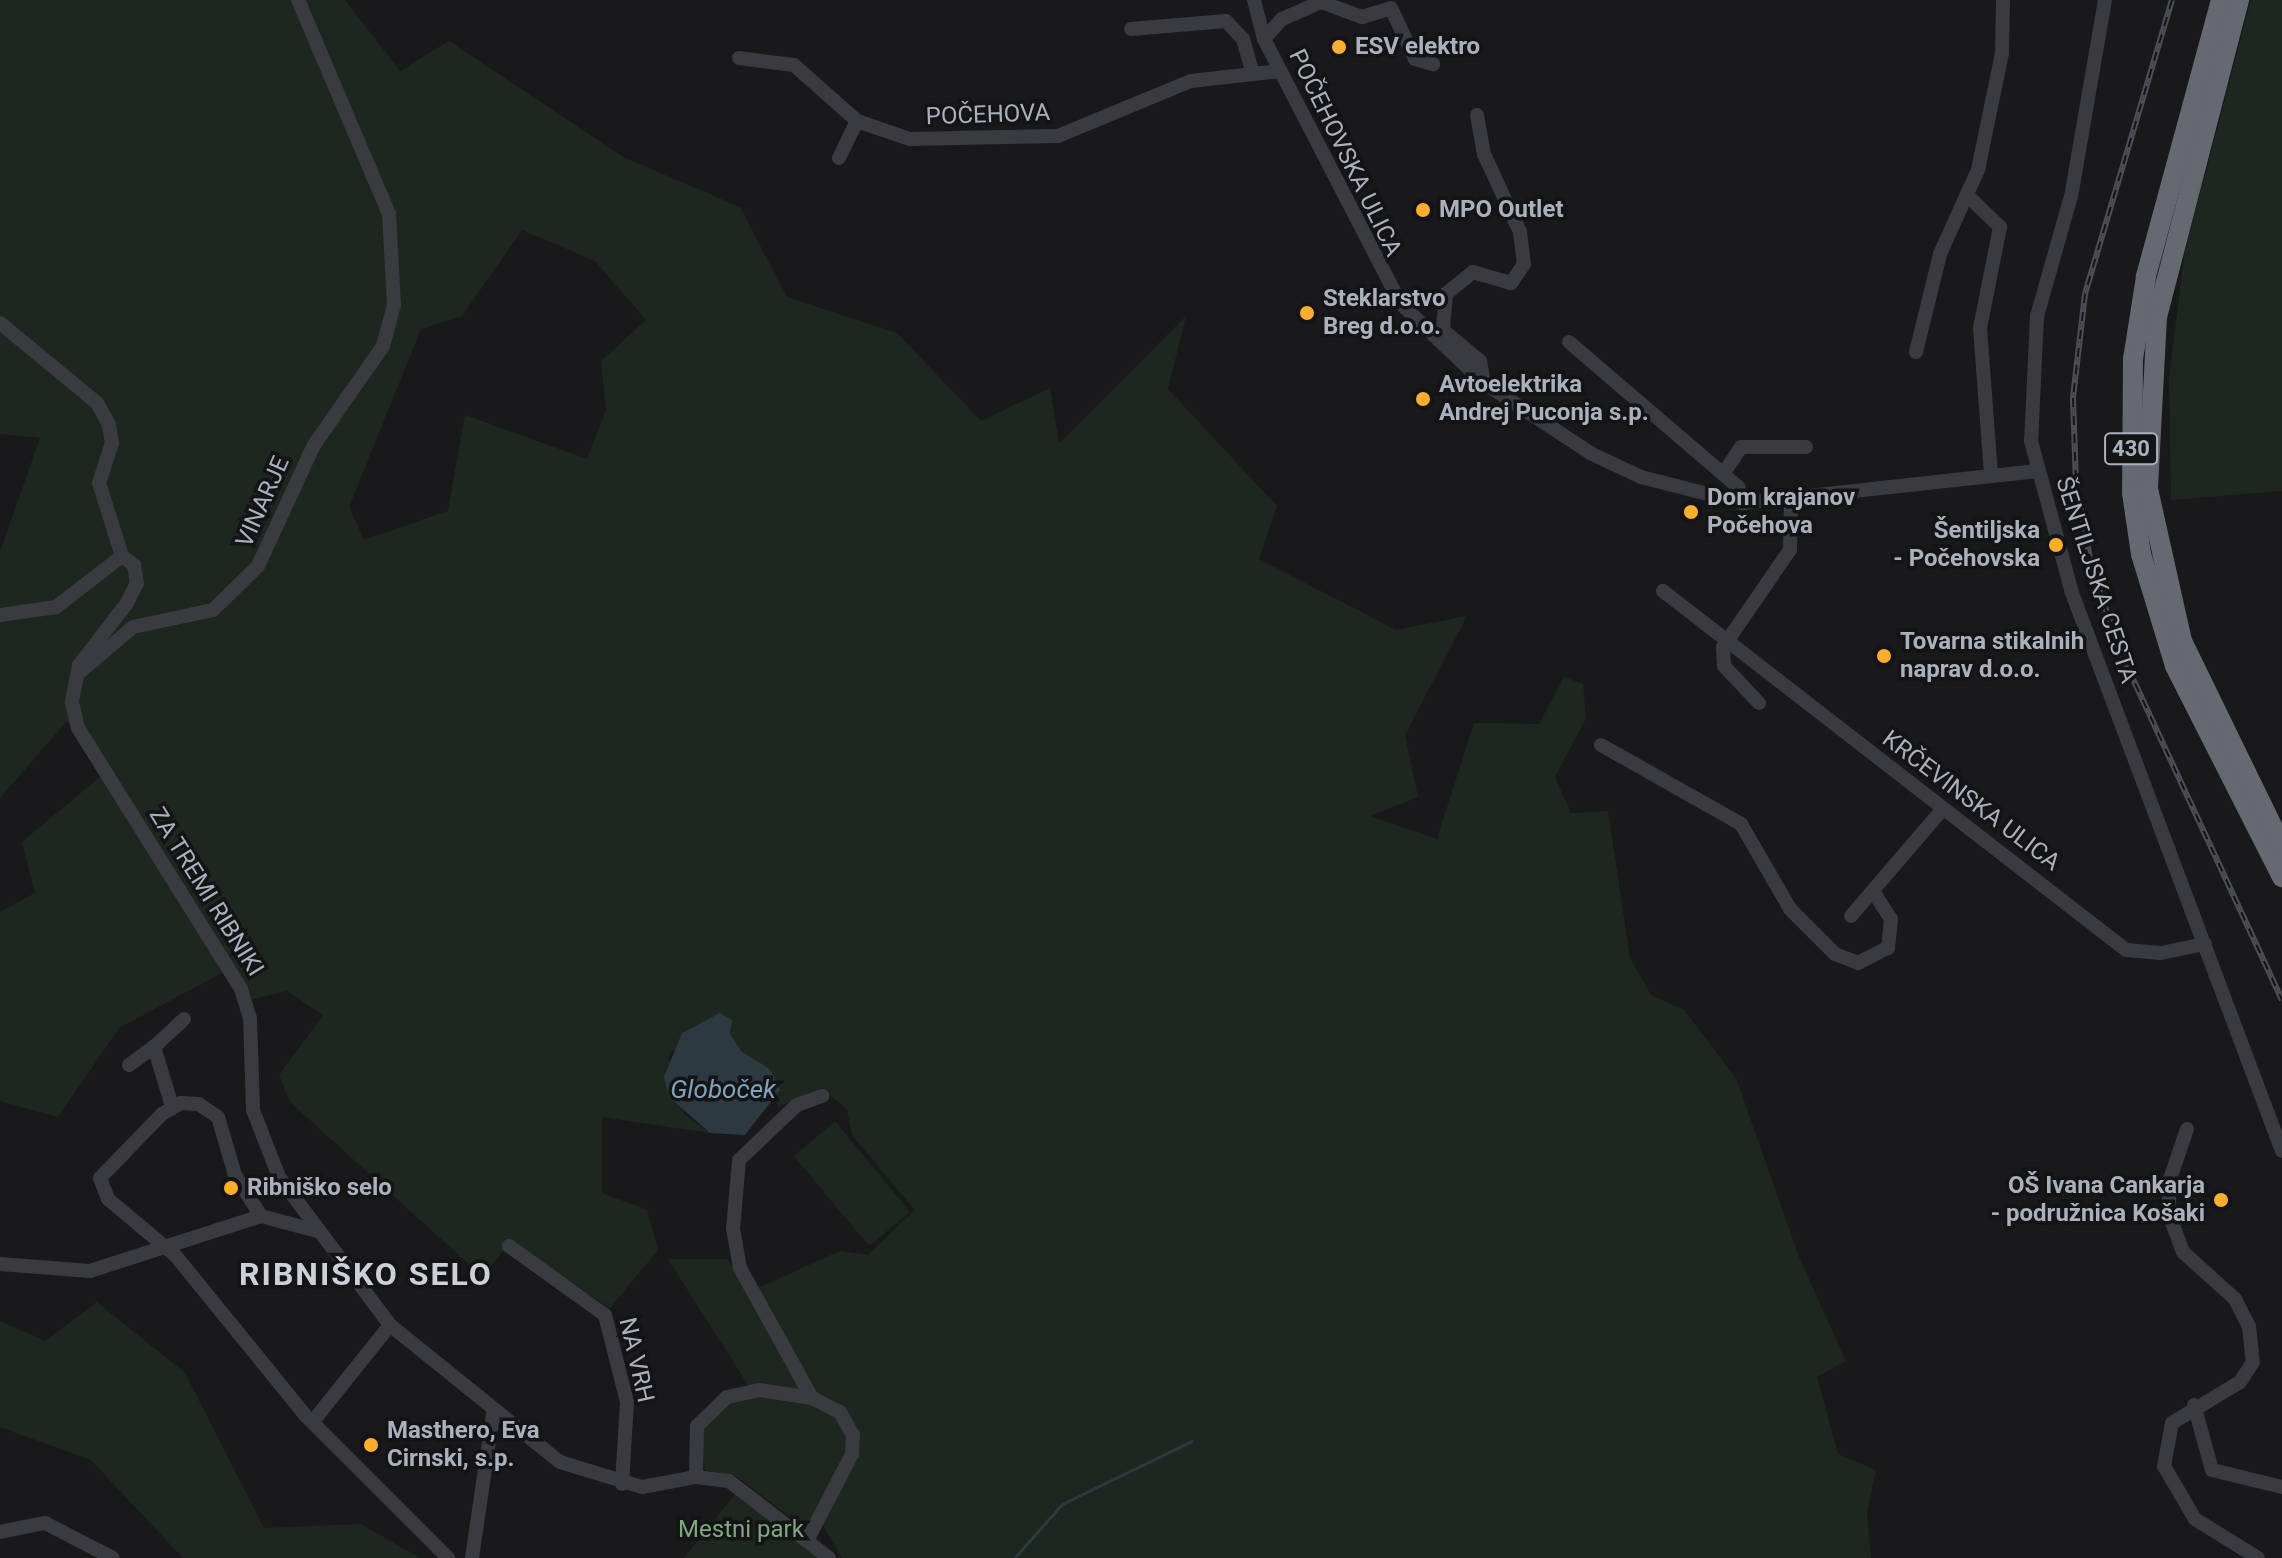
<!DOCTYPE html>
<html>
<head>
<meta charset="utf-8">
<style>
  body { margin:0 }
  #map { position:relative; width:2282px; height:1558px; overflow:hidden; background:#19191c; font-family:Roboto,sans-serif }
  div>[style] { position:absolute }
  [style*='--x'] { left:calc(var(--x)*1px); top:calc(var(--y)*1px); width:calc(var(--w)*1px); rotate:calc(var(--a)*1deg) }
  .green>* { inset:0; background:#1e271f }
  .water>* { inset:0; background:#2d3941 }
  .stream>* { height:3px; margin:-1.5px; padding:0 1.5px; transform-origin:1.5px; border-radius:1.5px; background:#2d3941 }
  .minor>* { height:14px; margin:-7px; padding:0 7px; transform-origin:7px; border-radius:7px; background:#3a3b41 }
  .highway>* { height:20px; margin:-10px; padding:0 10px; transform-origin:10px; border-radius:10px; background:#656972 }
  .rail>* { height:6px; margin-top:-3px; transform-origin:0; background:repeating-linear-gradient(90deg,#141417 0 9px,#4c4f56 0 18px); box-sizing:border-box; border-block:2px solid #4c4f56 }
  .dots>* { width:22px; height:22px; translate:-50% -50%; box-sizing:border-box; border:4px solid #141417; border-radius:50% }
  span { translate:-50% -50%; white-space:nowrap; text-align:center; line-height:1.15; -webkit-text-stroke:7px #141417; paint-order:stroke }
  .shield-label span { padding:2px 6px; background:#141417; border:2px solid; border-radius:6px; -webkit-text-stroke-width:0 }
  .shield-label { font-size:22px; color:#aab1bc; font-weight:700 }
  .poi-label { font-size:24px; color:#aab1bc; font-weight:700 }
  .left { translate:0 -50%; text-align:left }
  .right { translate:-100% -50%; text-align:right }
  .street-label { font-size:24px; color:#aab1bc }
  .park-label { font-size:24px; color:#80a880 }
  .water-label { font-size:26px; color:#7fa1b9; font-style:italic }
  .district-label { font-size:32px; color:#ccd0d8; font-weight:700; letter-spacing:2px }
</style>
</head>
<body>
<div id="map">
  <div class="green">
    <div style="clip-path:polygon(evenodd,0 0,345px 0,400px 71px,449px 41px,623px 157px,740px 207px,787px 297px,897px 333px,981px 421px,1050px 388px,1059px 444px,1186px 316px,1168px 389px,1277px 506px,1259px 559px,1396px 630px,1467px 616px,1405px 735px,1418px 797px,1370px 816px,1437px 839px,1474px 723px,1539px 724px,1564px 677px,1583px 684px,1586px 718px,1555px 777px,1571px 813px,1608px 811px,1630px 958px,1651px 995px,1684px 1010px,1736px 1078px,1799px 1257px,1846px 1361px,1817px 1377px,1838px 1454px,1876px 1470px,1867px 1513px,1871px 1558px,842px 1558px,823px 1525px,802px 1526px,736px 1476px,705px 1470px,700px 1431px,720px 1405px,753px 1393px,668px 1259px,727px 1259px,749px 1292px,840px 1251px,868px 1255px,915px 1210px,852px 1135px,847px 1110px,822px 1088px,778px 1107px,771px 1069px,698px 1030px,669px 1054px,670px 1070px,684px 1114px,710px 1133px,602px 1117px,602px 1193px,647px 1210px,658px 1250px,610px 1308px,510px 1241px,483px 1277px,290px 1102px,279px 1075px,323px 1015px,287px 991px,249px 1000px,235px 966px,119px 1028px,58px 1117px,0 1101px,0 912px,35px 893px,22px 842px,101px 776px,67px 721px,0 798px,0 552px,40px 438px,0 434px,0 0,522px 230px,595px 261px,646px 320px,601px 361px,606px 410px,587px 459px,465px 415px,448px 511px,364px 540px,349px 507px,421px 329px,462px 316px,522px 230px)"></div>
    <div style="clip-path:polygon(2251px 0,2282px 0,2282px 491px,2171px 500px,2169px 377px,2185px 251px)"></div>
    <div style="clip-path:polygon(835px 1121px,910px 1212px,869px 1246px,794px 1156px)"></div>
    <div style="clip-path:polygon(97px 1302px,185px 1373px,264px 1528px,361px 1524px,420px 1558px,183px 1558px,91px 1460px,0 1427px,0 1321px,45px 1341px)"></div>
    <div style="clip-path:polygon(737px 1492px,818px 1558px,684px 1558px)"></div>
  </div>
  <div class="water">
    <div style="clip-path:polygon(720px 1013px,732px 1020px,730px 1034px,742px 1052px,770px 1069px,780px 1090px,745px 1135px,710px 1133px,669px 1097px,664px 1077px,682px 1033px)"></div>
  </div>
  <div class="stream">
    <div style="--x:1015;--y:1557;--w:71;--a:-48.4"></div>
    <div style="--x:1062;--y:1504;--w:144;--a:-25.9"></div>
  </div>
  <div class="minor">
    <div style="--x:1254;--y:0;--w:40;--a:75.6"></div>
    <div style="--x:1264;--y:39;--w:298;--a:62.7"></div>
    <div style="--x:1401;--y:304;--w:115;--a:43.6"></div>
    <div style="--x:1484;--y:383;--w:129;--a:33.3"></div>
    <div style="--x:1592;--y:454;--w:54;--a:25.1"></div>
    <div style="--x:1641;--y:477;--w:105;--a:14.3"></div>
    <div style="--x:1743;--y:503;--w:295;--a:-6.2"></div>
    <div style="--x:2105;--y:0;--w:199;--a:99.8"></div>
    <div style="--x:2071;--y:196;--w:125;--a:105.8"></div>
    <div style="--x:2037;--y:316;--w:125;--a:92.7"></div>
    <div style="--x:2031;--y:441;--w:157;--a:74.9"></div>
    <div style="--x:2072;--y:593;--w:596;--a:69.38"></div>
    <div style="--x:1131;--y:29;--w:95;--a:-4.8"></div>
    <div style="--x:1226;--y:21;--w:25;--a:47"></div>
    <div style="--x:1243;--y:39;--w:32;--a:74"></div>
    <div style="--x:1264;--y:39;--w:27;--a:-48"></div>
    <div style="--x:1282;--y:19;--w:43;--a:-23.6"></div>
    <div style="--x:1321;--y:2;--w:44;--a:20.1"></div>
    <div style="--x:1362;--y:17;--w:30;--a:-17"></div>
    <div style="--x:1391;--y:8;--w:56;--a:64.8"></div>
    <div style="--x:1415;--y:59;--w:19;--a:16"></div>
    <div style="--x:739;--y:58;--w:55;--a:7.3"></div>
    <div style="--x:794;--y:65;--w:84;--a:41.6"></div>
    <div style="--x:857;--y:121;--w:56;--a:18.8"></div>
    <div style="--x:910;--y:139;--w:148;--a:-1.2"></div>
    <div style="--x:1058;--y:136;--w:144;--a:-22.5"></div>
    <div style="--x:1191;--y:81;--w:90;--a:-6.4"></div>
    <div style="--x:1477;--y:115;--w:40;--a:80"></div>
    <div style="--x:1484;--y:154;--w:86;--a:65.2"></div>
    <div style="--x:1520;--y:232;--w:32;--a:83"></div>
    <div style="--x:1524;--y:264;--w:23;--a:124"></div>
    <div style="--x:1511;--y:283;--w:40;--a:-164"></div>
    <div style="--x:1473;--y:272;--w:35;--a:141"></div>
    <div style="--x:1446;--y:294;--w:36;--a:95"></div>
    <div style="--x:1443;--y:330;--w:48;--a:40"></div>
    <div style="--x:1480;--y:361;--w:22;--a:80"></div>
    <div style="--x:839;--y:158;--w:41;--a:-64.1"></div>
    <div style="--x:1968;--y:196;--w:45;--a:44.1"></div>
    <div style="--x:2000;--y:227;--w:103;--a:101.2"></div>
    <div style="--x:1980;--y:328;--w:147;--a:85.7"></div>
    <div style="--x:0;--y:323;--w:126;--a:39.5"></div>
    <div style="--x:97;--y:403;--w:25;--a:61"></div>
    <div style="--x:109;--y:425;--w:18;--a:81"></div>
    <div style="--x:112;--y:443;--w:42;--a:108"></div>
    <div style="--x:99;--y:483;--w:77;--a:72.5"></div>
    <div style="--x:1569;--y:342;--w:223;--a:40.6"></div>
    <div style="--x:1738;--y:487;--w:17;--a:73"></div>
    <div style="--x:1916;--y:352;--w:101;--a:-76.2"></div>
    <div style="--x:1940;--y:254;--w:92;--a:-65.7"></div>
    <div style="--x:1978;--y:170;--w:119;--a:-78.4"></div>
    <div style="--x:2002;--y:53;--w:53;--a:-88.9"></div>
    <div style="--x:1723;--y:474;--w:32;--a:-56"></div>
    <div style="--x:1741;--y:447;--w:65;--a:0"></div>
    <div style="--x:1663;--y:591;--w:586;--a:37.79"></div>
    <div style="--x:2126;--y:950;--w:35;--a:5"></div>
    <div style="--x:2161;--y:953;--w:45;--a:-11.6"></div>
    <div style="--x:0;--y:615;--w:57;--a:-8.1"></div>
    <div style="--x:56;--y:607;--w:83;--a:-37.7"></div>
    <div style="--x:122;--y:556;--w:15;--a:37"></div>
    <div style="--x:134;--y:565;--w:18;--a:81"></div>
    <div style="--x:137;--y:583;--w:22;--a:117"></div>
    <div style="--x:127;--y:603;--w:78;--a:127.7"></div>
    <div style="--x:79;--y:665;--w:38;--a:101"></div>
    <div style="--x:72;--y:702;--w:27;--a:77"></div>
    <div style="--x:78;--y:728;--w:308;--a:58"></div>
    <div style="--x:241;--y:989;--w:30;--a:73"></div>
    <div style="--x:250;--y:1018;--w:92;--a:88.1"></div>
    <div style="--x:253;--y:1110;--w:72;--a:68.8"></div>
    <div style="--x:279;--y:1177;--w:185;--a:53.1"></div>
    <div style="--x:390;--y:1325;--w:218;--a:38.9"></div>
    <div style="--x:560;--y:1462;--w:86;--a:17"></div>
    <div style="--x:642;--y:1487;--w:55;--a:-10.5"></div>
    <div style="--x:696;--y:1477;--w:33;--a:7"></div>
    <div style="--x:729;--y:1481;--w:126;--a:37.6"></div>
    <div style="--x:80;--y:672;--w:70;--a:-40.3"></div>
    <div style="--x:133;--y:627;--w:82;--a:-12"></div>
    <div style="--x:213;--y:610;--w:63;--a:-44.4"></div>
    <div style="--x:258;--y:566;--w:133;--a:-65.2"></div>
    <div style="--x:314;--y:445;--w:121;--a:-55.1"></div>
    <div style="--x:383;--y:346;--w:42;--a:-75"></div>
    <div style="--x:394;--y:305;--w:91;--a:-93.1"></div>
    <div style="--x:389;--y:214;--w:233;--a:-113"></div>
    <div style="--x:1759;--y:703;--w:51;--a:-133.4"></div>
    <div style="--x:1724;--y:666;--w:19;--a:-93"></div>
    <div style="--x:1723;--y:647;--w:118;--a:-55.4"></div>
    <div style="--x:1790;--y:550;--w:48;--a:-88.8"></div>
    <div style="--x:1601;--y:745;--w:161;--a:29.4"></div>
    <div style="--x:1741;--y:824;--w:98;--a:60"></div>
    <div style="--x:1790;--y:909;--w:64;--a:45"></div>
    <div style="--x:1835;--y:954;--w:25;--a:21"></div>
    <div style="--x:1858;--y:963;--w:34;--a:-27"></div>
    <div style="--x:1888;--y:948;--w:29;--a:-84"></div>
    <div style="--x:1891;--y:919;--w:31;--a:-123"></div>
    <div style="--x:1851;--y:916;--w:140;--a:-49.4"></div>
    <div style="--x:129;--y:1065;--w:31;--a:-36"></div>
    <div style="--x:172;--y:1106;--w:62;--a:-107"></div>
    <div style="--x:154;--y:1047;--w:41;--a:-43"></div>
    <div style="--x:2187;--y:1129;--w:53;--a:108.8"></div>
    <div style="--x:2170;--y:1179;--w:33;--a:93"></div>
    <div style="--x:2168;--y:1212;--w:43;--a:69.4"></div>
    <div style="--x:2183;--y:1252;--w:70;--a:42.1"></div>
    <div style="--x:2235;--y:1299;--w:30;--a:63"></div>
    <div style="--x:2249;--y:1326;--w:36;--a:84"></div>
    <div style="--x:2253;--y:1362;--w:24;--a:123"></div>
    <div style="--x:2240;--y:1382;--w:79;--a:148.9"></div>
    <div style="--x:2172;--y:1423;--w:44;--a:100.5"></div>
    <div style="--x:2164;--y:1466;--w:61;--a:59.7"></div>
    <div style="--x:2195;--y:1519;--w:74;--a:31.8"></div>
    <div style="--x:261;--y:1216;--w:49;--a:-122.4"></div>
    <div style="--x:235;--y:1175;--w:60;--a:-106.3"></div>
    <div style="--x:218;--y:1117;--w:23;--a:-146"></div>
    <div style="--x:199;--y:1104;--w:18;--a:-177"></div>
    <div style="--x:181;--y:1103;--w:22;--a:150"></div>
    <div style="--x:162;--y:1114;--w:89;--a:134.1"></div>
    <div style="--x:100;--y:1178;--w:22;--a:69"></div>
    <div style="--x:108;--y:1199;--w:87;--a:39.9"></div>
    <div style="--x:175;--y:1255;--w:205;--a:50.9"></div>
    <div style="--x:304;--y:1414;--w:204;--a:45"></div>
    <div style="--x:509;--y:1246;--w:118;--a:35.7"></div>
    <div style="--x:605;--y:1315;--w:90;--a:75.8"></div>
    <div style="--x:627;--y:1402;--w:82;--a:93.5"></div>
    <div style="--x:0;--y:1264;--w:90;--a:4.4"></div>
    <div style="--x:90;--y:1271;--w:180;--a:-17.8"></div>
    <div style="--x:261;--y:1216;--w:58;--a:15"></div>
    <div style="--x:812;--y:1398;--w:149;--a:-119"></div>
    <div style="--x:740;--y:1268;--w:40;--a:-100"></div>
    <div style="--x:733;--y:1229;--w:69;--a:-85"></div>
    <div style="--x:739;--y:1160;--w:80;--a:-43.5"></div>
    <div style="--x:797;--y:1105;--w:27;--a:-20"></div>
    <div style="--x:2194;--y:1405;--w:67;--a:74.5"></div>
    <div style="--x:2212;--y:1470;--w:72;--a:13.7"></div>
    <div style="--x:314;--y:1420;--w:122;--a:-51.3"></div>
    <div style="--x:696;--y:1477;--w:51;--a:-88.9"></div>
    <div style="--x:697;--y:1426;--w:42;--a:-44"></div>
    <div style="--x:727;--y:1397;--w:33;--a:-12"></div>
    <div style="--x:759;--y:1390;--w:54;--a:8.6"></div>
    <div style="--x:812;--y:1398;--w:31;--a:27"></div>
    <div style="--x:840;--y:1412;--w:26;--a:61"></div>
    <div style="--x:853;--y:1435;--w:19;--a:93"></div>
    <div style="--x:852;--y:1454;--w:96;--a:117.4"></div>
    <div style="--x:0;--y:1532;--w:46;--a:-11.3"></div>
    <div style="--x:45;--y:1523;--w:76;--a:27.2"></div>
    <div style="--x:472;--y:1558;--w:146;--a:-81.7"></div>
  </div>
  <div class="highway">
    <div style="--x:2221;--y:0;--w:287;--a:105.2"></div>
    <div style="--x:2146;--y:277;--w:83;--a:99"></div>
    <div style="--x:2133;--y:359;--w:134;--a:90.4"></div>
    <div style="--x:2132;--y:493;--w:62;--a:81.6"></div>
    <div style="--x:2141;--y:554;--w:117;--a:73.1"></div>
    <div style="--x:2175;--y:666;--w:237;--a:63.1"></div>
    <div style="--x:2239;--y:0;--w:326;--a:104.5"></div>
    <div style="--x:2157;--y:316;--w:173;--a:93"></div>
    <div style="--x:2148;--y:489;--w:156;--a:77.4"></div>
    <div style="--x:2182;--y:641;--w:228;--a:64"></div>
  </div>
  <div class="rail">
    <div style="--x:2172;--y:0;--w:307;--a:106.5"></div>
    <div style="--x:2085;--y:294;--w:105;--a:96.6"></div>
    <div style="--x:2073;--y:398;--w:85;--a:88"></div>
    <div style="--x:2076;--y:483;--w:87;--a:79.5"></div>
    <div style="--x:2092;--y:569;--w:87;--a:71.1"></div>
    <div style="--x:2120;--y:651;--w:385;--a:65.1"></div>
  </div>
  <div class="dots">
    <div style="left:1339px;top:47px;background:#ffad2d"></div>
    <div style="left:1423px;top:210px;background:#ffad2d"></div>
    <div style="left:1307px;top:313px;background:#ffad2d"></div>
    <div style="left:1423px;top:399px;background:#ffad2d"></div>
    <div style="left:1691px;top:512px;background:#ffad2d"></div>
    <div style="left:2056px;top:545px;background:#ffad2d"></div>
    <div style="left:1884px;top:656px;background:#ffad2d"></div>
    <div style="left:231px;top:1188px;background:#ffad2d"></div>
    <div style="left:2221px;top:1200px;background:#ffad2d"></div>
    <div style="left:371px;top:1445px;background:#ffad2d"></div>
  </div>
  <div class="shield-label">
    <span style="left:2131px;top:449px">430</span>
  </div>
  <div class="poi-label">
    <span class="left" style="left:1355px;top:47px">ESV elektro</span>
    <span class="left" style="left:1439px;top:210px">MPO Outlet</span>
    <span class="left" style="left:1323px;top:313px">Steklarstvo<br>Breg d.o.o.</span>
    <span class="left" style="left:1439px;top:399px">Avtoelektrika<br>Andrej Puconja s.p.</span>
    <span class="left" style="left:1707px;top:512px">Dom krajanov<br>Počehova</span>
    <span class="right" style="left:2040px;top:545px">Šentiljska<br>- Počehovska</span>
    <span class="left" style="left:1900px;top:656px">Tovarna stikalnih<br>naprav d.o.o.</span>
    <span class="right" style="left:2205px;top:1200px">OŠ Ivana Cankarja<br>- podružnica Košaki</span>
    <span class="left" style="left:247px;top:1188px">Ribniško selo</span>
    <span class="left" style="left:387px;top:1445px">Masthero, Eva<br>Cirnski, s.p.</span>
  </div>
  <div class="street-label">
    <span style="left:988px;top:115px;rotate:-2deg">POČEHOVA</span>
    <span style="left:1345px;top:153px;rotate:64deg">POČEHOVSKA ULICA</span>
    <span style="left:263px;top:502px;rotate:-66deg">VINARJE</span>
    <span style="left:2096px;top:580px;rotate:72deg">ŠENTILJSKA CESTA</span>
    <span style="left:1971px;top:801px;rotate:37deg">KRČEVINSKA ULICA</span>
    <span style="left:206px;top:892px;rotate:58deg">ZA TREMI RIBNIKI</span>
    <span style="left:636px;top:1360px;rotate:77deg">NA VRH</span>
  </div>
  <div class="park-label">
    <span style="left:741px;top:1530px">Mestni park</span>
  </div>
  <div class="water-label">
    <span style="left:723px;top:1090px">Globoček</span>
  </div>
  <div class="district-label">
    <span style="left:366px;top:1274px">RIBNIŠKO SELO</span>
  </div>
</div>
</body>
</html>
